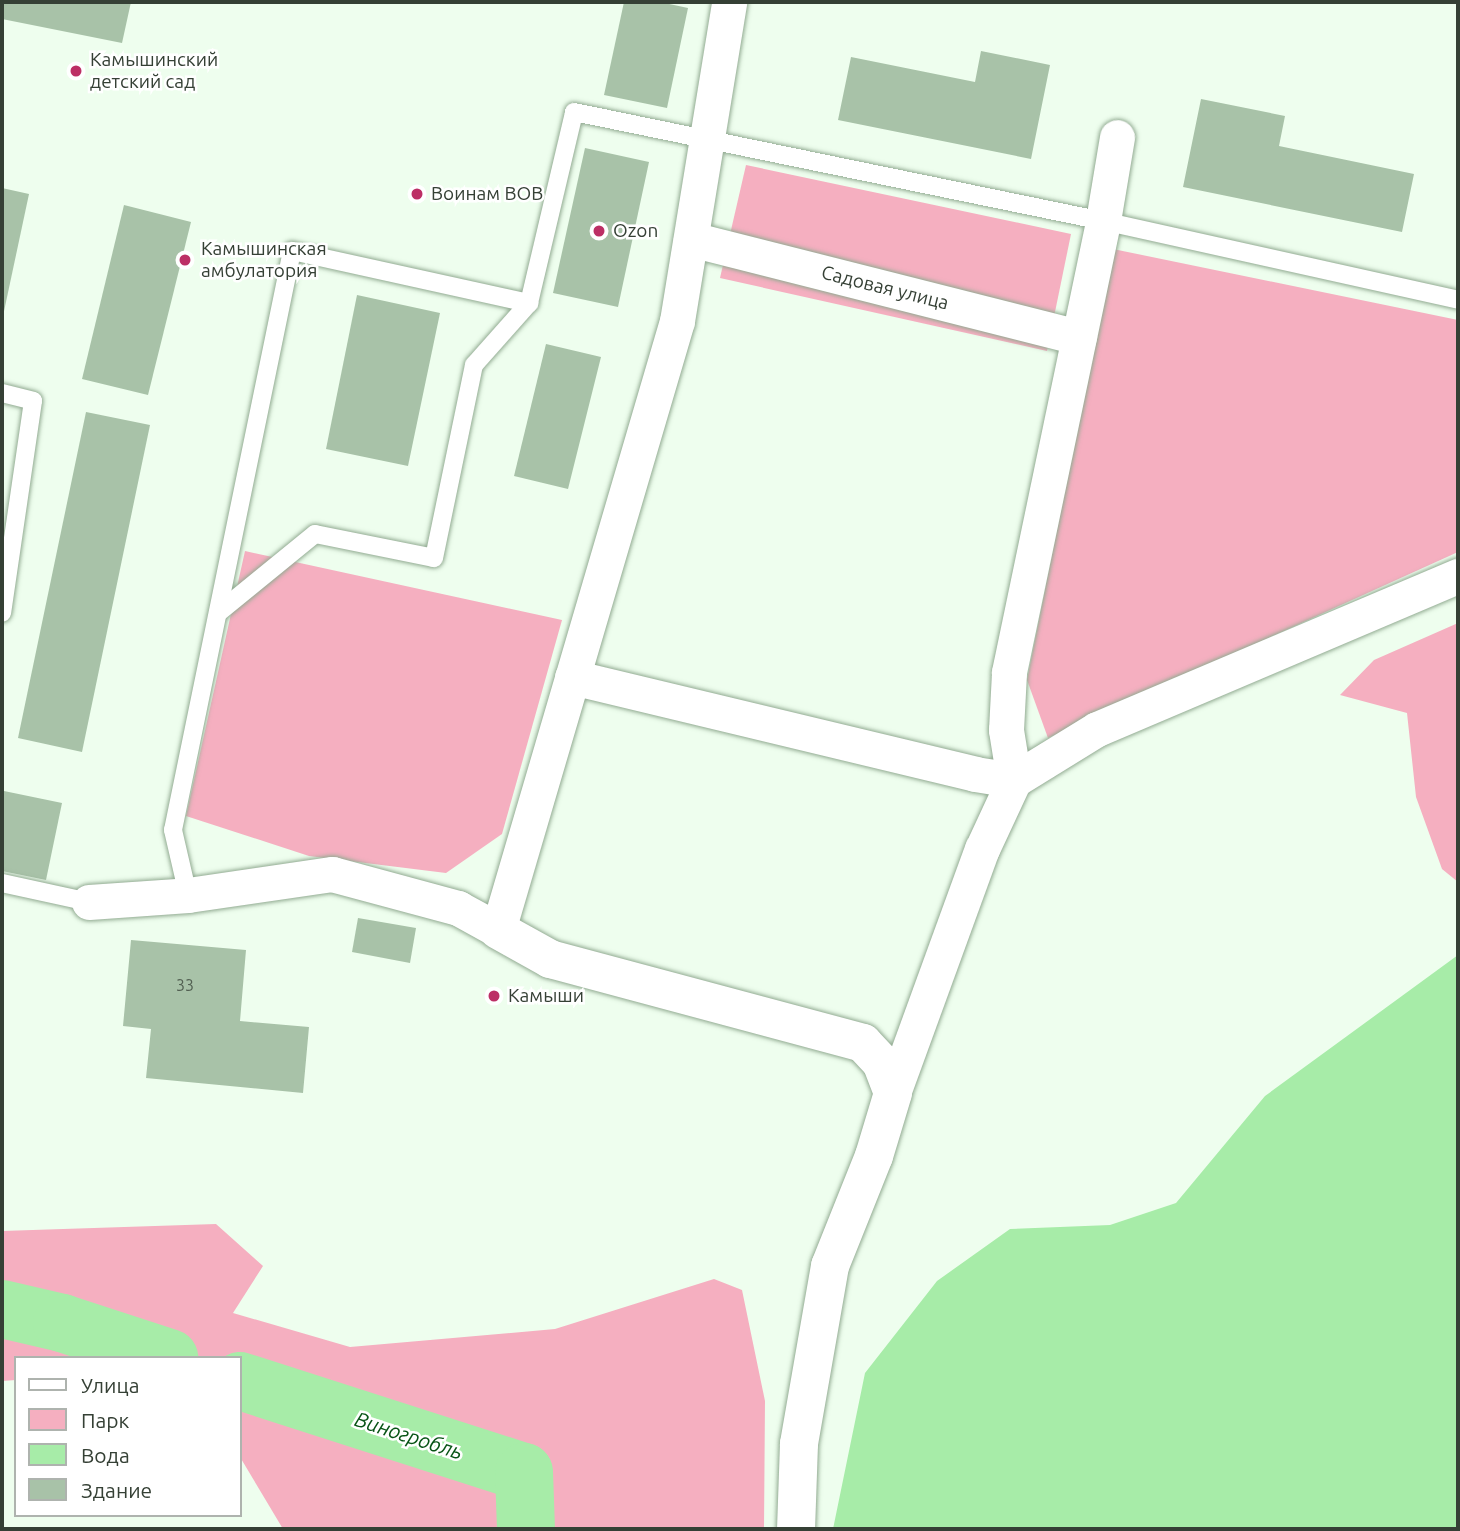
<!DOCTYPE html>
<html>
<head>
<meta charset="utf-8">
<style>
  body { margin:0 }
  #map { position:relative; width:1460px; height:1531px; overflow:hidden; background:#eefeee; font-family:Ubuntu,sans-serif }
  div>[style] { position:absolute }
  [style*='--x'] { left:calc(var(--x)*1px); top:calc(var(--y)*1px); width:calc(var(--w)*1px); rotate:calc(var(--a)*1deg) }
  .green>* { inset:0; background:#f5afc0 }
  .water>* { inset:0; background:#a7eca8 }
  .river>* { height:58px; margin:-29px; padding:0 29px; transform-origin:29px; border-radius:29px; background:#a7eca8 }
  .building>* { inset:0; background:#a8c2a8 }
  .roads { filter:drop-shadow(0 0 2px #92ab92) drop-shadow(0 0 2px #92ab92) }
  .lane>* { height:18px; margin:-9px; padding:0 9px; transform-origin:9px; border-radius:9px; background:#fff }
  .street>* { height:35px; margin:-17.5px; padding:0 17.5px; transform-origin:17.5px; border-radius:17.5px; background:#fff }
  .secondary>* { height:38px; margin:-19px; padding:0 19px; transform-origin:19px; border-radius:19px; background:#fff }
  .dots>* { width:19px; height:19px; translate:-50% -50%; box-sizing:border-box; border:4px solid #fff; border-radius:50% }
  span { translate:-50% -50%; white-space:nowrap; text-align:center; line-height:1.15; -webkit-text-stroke:5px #fff; paint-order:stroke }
  .number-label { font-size:16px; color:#526052 }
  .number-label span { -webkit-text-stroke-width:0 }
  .poi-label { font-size:19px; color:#354035 }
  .left { translate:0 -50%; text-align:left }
  .street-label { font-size:19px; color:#354035 }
  .water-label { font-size:21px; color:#085416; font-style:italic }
  .frame { position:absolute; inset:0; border:4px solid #354035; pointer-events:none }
  .legend { position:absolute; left:14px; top:1356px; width:228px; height:161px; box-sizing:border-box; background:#fff; border:2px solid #aeb3ae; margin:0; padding:9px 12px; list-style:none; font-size:21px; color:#354035 }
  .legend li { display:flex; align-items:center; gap:14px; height:35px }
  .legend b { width:35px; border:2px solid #aeb3ae }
</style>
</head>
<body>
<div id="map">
  <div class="green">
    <div style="clip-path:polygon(746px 165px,1071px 234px,1047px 351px,720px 278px)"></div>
    <div style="clip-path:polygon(1113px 249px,1458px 320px,1458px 552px,1048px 738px,1027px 680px)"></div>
    <div style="clip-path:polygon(245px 551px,562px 620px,502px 834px,446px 873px,309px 856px,186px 816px)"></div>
    <div style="clip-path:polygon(1458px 623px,1458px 882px,1442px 869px,1416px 797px,1407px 713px,1340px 695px,1374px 660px)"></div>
    <div style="clip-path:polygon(216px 1224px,263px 1266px,233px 1313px,350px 1347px,555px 1329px,714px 1279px,742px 1290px,765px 1401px,764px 1529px,283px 1529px,240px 1457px,240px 1358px,16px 1358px,16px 1380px,2px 1381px,2px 1231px)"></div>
  </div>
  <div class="water">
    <div style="clip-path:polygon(1458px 955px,1458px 1529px,833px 1529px,865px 1373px,937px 1281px,1010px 1229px,1110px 1225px,1176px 1203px,1265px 1096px)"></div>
  </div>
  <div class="river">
    <div style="--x:2;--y:1309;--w:62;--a:13.1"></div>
    <div style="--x:62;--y:1323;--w:113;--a:18.1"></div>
    <div style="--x:240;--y:1381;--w:298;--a:17.8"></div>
    <div style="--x:524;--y:1472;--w:57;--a:88"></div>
  </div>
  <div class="building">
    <div style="clip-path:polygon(2px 2px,131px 2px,122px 43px,2px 19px)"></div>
    <div style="clip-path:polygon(624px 2px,660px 2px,688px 8px,667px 108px,604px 95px)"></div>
    <div style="clip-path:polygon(981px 51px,1050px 65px,1031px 159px,838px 120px,851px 57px,975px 82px)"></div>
    <div style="clip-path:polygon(1201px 99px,1285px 116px,1279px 146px,1414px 174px,1402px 232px,1183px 187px)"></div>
    <div style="clip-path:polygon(585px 148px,649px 162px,618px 307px,553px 293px)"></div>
    <div style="clip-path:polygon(2px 188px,29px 194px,3px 316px,2px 316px)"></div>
    <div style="clip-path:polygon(124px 205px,191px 222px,148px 395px,82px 379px)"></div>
    <div style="clip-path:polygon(357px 295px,440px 313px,408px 466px,326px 449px)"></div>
    <div style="clip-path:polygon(546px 344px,601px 357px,568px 489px,514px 476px)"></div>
    <div style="clip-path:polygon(86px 412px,150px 425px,82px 752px,18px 738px)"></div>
    <div style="clip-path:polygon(4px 791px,62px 803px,46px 880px,2px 871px)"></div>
    <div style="clip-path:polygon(358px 918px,416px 928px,410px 963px,352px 952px)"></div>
    <div style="clip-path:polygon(131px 940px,246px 950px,240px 1021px,309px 1027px,303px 1093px,146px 1078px,151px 1029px,123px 1026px)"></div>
  </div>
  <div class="roads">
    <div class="lane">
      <div style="--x:2;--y:393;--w:32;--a:14"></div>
      <div style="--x:33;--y:401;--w:214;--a:98.3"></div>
      <div style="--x:218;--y:613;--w:125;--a:-39.2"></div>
      <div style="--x:315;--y:534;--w:121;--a:11.4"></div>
      <div style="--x:434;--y:558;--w:197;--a:-78.3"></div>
      <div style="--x:474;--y:365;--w:83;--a:-48.4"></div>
      <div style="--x:2;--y:883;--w:89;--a:12.3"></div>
      <div style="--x:188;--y:895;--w:67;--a:-103"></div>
      <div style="--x:173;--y:830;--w:591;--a:-78.39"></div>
      <div style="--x:292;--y:251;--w:243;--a:12.4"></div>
      <div style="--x:529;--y:303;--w:196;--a:-76.7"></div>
      <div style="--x:574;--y:112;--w:540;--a:11.64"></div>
      <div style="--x:1103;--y:221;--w:364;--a:12.5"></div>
    </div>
    <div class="street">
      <div style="--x:691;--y:239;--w:400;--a:14.2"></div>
      <div style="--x:572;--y:677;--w:415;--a:13.5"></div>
      <div style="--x:975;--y:774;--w:39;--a:9"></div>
      <div style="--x:1014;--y:780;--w:51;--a:-99.1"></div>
      <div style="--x:1006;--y:730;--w:58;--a:-87"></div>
      <div style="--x:1009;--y:672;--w:461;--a:-78.2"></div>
      <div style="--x:1103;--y:221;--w:85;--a:-80.5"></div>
      <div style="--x:89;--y:902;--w:99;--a:-4"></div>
      <div style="--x:188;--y:895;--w:146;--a:-8.3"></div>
      <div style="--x:332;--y:874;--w:131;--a:15.1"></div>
      <div style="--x:458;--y:908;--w:46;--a:28.8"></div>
      <div style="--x:498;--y:930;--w:635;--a:-73.62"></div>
      <div style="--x:677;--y:321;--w:323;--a:-80.7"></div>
      <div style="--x:893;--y:1093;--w:260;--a:-70"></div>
      <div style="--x:982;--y:849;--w:76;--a:-65.1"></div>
      <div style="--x:1014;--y:780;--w:97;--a:-31.6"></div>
      <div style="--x:1097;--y:729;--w:392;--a:-23"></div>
    </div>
    <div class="secondary">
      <div style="--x:498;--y:930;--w:60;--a:29.1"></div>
      <div style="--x:550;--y:959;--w:324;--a:15"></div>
      <div style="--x:863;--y:1043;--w:26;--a:47"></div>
      <div style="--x:881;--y:1062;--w:33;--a:69"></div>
      <div style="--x:893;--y:1093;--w:66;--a:106.8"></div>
      <div style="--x:874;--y:1156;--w:118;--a:111.8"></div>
      <div style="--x:830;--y:1266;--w:181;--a:99.9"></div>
      <div style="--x:799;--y:1444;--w:85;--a:92"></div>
    </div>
  </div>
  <div class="dots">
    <div style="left:76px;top:71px;background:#bc2f65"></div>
    <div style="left:417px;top:194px;background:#bc2f65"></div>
    <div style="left:599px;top:231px;background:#bc2f65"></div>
    <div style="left:185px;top:260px;background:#bc2f65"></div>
    <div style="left:494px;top:996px;background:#bc2f65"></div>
  </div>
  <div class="number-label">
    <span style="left:185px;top:985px">33</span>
  </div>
  <div class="poi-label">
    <span class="left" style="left:90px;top:71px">Камышинский<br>детский сад</span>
    <span class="left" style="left:431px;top:194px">Воинам ВОВ</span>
    <span class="left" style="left:613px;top:231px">Ozon</span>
    <span class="left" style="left:201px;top:260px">Камышинская<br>амбулатория</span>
    <span class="left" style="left:508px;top:996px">Камыши</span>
  </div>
  <div class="street-label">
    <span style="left:885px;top:288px;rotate:14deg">Садовая улица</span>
  </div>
  <div class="water-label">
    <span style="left:409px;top:1435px;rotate:18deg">Виногробль</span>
  </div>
  <div class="frame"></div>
  <ul class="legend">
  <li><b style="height:9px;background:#fff"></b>Улица</li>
  <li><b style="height:19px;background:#f5afc0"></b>Парк</li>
  <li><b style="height:19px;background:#a7eca8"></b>Вода</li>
  <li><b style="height:19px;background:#a8c2a8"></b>Здание</li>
  </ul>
</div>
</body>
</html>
